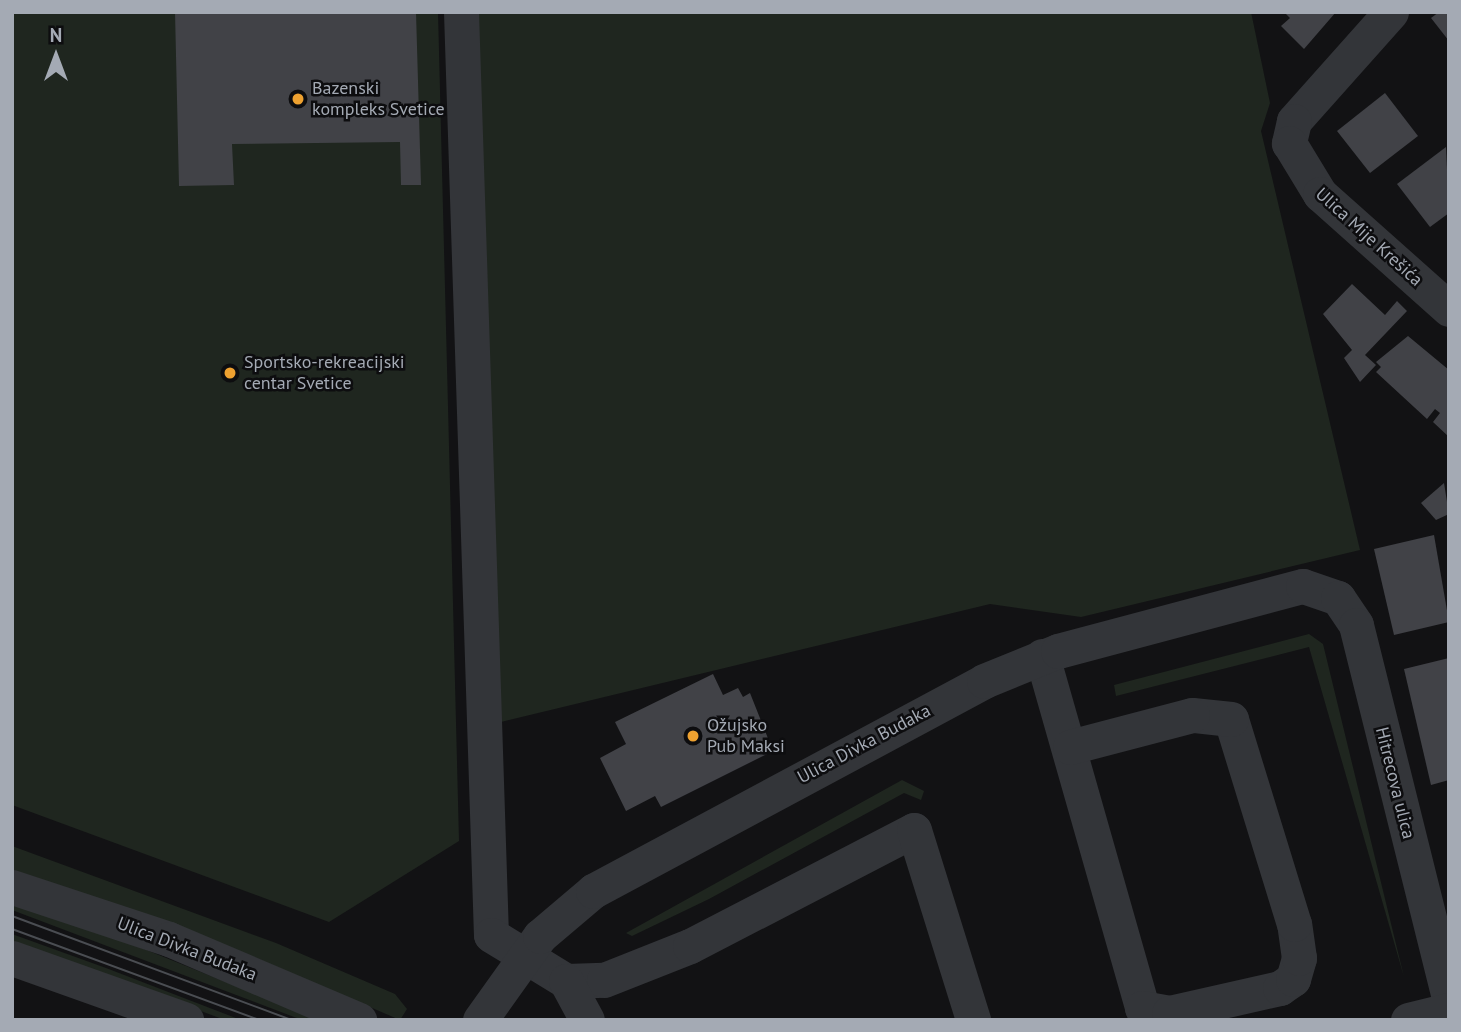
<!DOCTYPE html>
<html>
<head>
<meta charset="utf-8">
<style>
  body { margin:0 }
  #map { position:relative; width:1461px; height:1032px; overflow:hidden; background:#121214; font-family:"PT Sans",sans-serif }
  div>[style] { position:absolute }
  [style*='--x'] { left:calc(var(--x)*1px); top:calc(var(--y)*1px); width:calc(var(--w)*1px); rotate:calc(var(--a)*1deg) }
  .green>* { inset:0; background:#1f261f }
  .building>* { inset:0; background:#414247 }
  .minor>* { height:35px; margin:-17.5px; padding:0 17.5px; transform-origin:17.5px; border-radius:17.5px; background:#333539 }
  .tram>* { height:2px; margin:-1px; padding:0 1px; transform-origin:1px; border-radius:1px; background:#4a4d52 }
  .dots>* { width:19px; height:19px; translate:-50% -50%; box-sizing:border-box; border:4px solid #0d0d0f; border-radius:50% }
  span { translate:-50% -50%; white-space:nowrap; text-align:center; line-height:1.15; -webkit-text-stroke:5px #0d0d0f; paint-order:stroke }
  .poi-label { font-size:18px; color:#a4aab4 }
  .left { translate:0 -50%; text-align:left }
  .street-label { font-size:18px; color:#a4aab4 }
  .frame { position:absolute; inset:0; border:14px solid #a4aab4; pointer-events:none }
  .north { position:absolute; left:21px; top:21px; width:70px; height:70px; -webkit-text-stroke:5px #0d0d0f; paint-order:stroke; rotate:0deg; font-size:19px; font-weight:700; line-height:28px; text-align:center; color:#a4aab4 }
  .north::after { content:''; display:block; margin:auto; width:24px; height:32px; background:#a4aab4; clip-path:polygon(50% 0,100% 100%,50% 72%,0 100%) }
</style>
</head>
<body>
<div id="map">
  <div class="green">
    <div style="clip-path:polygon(12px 12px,438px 12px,459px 841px,329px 922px,12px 805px)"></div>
    <div style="clip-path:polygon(474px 12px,1251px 12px,1270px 103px,1261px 131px,1360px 550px,1081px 617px,990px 604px,497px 723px)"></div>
    <div style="clip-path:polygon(1309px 634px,1323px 644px,1404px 977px,1309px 647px,1116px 696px,1114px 685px)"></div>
    <div style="clip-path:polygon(902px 780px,924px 791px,921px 800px,904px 793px,709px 899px,632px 936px,626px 933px)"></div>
    <div style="clip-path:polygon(12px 846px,276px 943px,395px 994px,407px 1009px,400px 1020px,254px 957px,12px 870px)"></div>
    <div style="clip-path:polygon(12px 903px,139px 947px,320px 1020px,302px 1020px,12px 910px)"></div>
    <div style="clip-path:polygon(12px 934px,106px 968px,241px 1020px,225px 1020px,12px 941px)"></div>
  </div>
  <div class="building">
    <div style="clip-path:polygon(175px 12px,416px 12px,421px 185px,401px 185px,400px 142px,232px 144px,234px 185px,179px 186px)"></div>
    <div style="clip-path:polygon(1284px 12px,1336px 12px,1304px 49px,1281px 26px,1290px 18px)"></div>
    <div style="clip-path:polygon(1439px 12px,1449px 12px,1449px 41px,1431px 18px)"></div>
    <div style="clip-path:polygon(1385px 93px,1418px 136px,1370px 173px,1337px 131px)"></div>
    <div style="clip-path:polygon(1446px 147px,1449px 213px,1430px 227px,1397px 184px)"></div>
    <div style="clip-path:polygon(1352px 284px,1385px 315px,1397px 301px,1407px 311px,1365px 355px,1376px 365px,1360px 382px,1344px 358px,1352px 350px,1323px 314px)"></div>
    <div style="clip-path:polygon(1408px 336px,1449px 370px,1449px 437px,1433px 422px,1440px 413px,1435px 409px,1427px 419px,1376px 372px,1381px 367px,1376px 362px)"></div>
    <div style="clip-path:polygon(1444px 483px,1449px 514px,1436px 520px,1421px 503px)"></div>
    <div style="clip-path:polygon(1434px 535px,1449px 622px,1394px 635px,1374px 549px)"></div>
    <div style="clip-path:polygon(1449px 658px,1449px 780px,1431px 785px,1404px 669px)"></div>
    <div style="clip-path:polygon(713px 674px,723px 695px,738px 688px,743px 697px,750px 693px,773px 751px,661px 807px,655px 796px,626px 811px,600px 758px,626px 744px,615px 722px)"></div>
  </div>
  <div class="minor">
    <div style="--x:461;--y:12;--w:923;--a:88.14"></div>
    <div style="--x:491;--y:935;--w:88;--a:31.5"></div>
    <div style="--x:566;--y:981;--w:38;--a:-2"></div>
    <div style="--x:604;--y:980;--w:92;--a:-21.6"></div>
    <div style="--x:690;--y:946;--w:252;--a:-27.4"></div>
    <div style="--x:914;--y:830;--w:199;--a:72.7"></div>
    <div style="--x:1391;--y:12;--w:146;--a:131.7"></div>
    <div style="--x:1294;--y:121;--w:23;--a:103"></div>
    <div style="--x:1289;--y:143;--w:60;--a:58.7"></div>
    <div style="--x:1320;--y:194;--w:173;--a:41.7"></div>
    <div style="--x:1042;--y:656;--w:366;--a:74.1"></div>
    <div style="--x:1142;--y:1008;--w:27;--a:10"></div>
    <div style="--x:1169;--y:1013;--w:114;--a:-12.7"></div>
    <div style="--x:1280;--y:988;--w:16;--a:-35"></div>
    <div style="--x:1293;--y:979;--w:22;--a:-74"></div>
    <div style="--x:1299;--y:958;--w:34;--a:-98"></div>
    <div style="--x:1294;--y:924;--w:214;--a:-107.1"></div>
    <div style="--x:1231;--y:719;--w:39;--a:-174"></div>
    <div style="--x:1192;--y:715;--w:126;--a:165.3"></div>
    <div style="--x:12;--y:887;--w:165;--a:18.3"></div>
    <div style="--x:169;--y:939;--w:207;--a:23.1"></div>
    <div style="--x:12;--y:958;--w:185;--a:19.6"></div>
    <div style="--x:566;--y:981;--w:44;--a:61.7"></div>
    <div style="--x:480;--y:1020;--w:103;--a:-54.5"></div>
    <div style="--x:540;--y:936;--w:70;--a:-40.3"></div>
    <div style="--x:593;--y:891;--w:444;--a:-28.2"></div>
    <div style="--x:984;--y:681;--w:80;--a:-22.1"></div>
    <div style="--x:1058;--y:651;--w:253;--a:-14.9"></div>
    <div style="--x:1303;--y:586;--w:37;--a:19"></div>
    <div style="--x:1338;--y:598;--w:32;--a:56"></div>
    <div style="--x:1356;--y:625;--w:384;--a:76"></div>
    <div style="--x:1408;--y:1020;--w:42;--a:-13.7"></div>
  </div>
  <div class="tram">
    <div style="--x:12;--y:916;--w:298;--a:20.4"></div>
    <div style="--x:12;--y:929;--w:263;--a:20.2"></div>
  </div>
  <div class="dots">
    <div style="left:298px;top:99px;background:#eea130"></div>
    <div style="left:230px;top:373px;background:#eea130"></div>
    <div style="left:693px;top:736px;background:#eea130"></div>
  </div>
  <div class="poi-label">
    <span class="left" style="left:312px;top:99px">Bazenski<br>kompleks Svetice</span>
    <span class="left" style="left:244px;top:373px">Sportsko-rekreacijski<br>centar Svetice</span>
    <span class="left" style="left:707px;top:736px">Ožujsko<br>Pub Maksi</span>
  </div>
  <div class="street-label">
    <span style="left:1369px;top:237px;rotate:42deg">Ulica Mije Krešića</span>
    <span style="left:864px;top:744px;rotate:-28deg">Ulica Divka Budaka</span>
    <span style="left:1395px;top:783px;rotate:76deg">Hitrecova ulica</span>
    <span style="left:187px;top:949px;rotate:21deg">Ulica Divka Budaka</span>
  </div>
  <div class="frame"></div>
  <div class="north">N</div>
</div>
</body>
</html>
